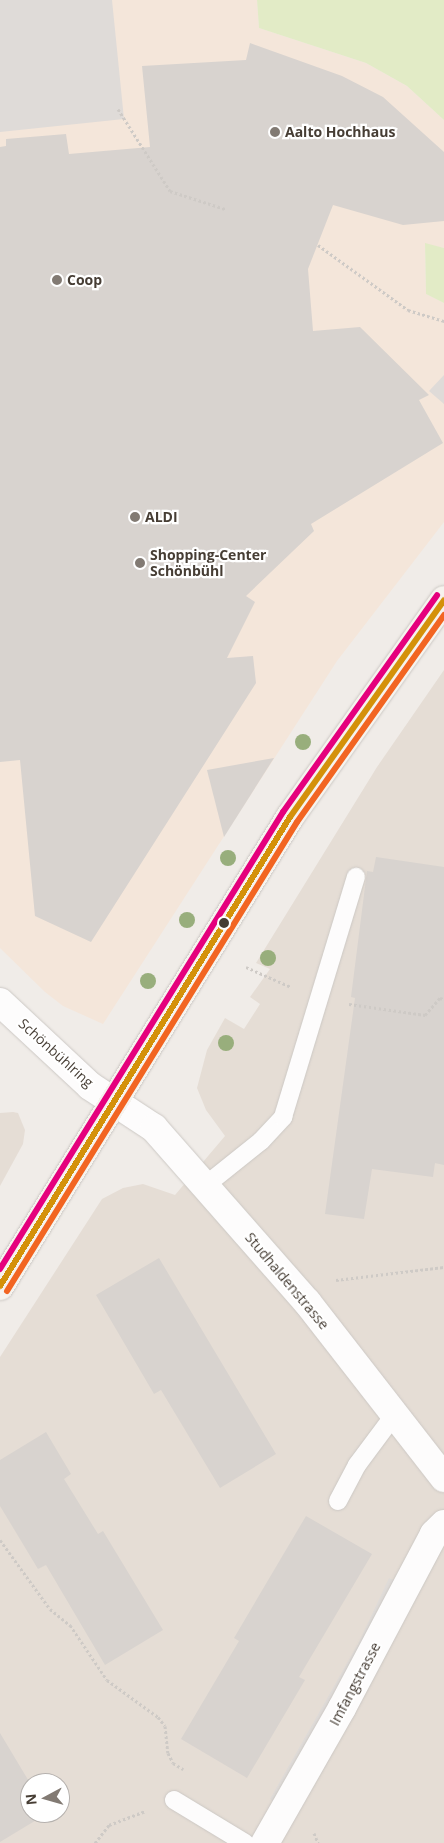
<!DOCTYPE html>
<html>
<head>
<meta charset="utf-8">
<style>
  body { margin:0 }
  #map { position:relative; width:444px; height:1843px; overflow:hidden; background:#f0ece8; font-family:"Open Sans",sans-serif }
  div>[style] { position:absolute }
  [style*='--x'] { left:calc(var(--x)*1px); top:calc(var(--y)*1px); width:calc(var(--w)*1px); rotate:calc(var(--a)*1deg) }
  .residential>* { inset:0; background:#e5ddd5 }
  .commercial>* { inset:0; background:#f4e6da }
  .green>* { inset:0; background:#e2ebc6 }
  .parking>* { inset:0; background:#dfdbd8 }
  .building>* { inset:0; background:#d8d3cf }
  .path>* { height:3px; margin-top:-1.5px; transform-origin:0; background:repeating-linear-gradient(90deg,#cecac6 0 2.5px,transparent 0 5px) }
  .roads { filter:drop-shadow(0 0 1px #ccc8c4) drop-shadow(0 0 1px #ccc8c4) }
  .lane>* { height:18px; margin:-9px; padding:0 9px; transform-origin:9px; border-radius:9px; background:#fdfcfc }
  .street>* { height:28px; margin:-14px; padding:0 14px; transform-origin:14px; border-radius:14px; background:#fdfcfc }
  .secondary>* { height:28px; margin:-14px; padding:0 14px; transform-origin:14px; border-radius:14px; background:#f6f3ee }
  .bus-1>* { height:6px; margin:-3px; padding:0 3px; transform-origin:3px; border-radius:3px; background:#d4910a }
  .bus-2>* { height:6px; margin:-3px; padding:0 3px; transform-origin:3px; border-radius:3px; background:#f26522 }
  .bus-3>* { height:6px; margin:-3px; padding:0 3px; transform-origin:3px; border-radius:3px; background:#e5007d }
  .trees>* { width:16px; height:16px; margin:-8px; border-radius:50%; background:#98ae7c }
  .dots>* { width:14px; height:14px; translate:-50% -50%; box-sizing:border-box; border:2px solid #fff; border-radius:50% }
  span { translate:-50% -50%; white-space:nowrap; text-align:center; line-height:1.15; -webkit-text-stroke:4.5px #fff; paint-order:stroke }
  .poi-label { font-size:14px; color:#463d34; font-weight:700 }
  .left { translate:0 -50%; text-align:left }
  .street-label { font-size:14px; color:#463d34 }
  .north { position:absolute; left:20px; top:1773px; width:50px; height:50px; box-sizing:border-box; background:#fff; border:1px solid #b5b1ae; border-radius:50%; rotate:264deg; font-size:14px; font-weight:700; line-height:20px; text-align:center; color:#463d34 }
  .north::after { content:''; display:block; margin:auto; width:18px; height:22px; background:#827a73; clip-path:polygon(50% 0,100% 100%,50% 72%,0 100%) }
</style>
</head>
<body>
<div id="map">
  <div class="residential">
    <div style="clip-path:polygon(evenodd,444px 670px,444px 1843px,0 1843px,0 1357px,102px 1199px,123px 1188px,143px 1184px,175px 1195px,225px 1136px,206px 1110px,197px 1088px,207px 1050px,225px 1018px,244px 1029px,260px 1004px,250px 997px,270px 969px,256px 963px,377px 767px,444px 670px,30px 1783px,60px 1783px,60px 1813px,30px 1813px,30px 1783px)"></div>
    <div style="clip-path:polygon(13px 1112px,18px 1113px,25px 1130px,23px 1144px,0 1186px,0 1113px)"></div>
  </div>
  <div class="commercial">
    <div style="clip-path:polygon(0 0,257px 0,259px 28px,366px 63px,407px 86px,444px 120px,444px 248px,425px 244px,426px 294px,444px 303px,444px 522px,337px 661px,103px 1024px,63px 1006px,45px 992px,0 948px)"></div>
  </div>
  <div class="green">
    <div style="clip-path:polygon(257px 0,444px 0,444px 120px,407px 86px,366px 63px,259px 28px)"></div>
    <div style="clip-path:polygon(425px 243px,444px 248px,444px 303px,426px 294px)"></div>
  </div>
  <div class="parking">
    <div style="clip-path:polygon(0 0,112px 0,124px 119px,0 132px)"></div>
    <div style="clip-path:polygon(444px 375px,444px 404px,429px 391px)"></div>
    <div style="clip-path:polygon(389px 1578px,400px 1583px,280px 1806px,270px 1799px,359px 1642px)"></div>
  </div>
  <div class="building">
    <div style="clip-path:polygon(250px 43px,342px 76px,383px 97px,444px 152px,444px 221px,403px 225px,333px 205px,308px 269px,313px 331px,360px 327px,429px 395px,419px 400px,443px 443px,311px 524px,314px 531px,246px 596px,255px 602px,227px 658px,253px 656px,256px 683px,91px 942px,35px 916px,20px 760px,0 762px,0 147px,6px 146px,6px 139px,66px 134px,69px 154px,150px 147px,142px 66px,246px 60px)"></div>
    <div style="clip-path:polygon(274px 758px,224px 837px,207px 770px)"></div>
    <div style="clip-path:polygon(376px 857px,444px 867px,444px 1165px,435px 1163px,433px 1177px,372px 1169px,364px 1219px,325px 1214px,355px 998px,351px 997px,367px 871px,373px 872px)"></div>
    <div style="clip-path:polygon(159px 1258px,276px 1454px,220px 1488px,161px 1390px,154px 1394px,96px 1295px)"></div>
    <div style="clip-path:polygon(46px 1432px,71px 1474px,64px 1479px,98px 1534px,103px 1531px,163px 1630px,105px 1665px,46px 1565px,38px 1569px,0 1506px,0 1460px)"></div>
    <div style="clip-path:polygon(306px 1516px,372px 1554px,299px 1677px,305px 1680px,247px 1778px,181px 1739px,239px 1641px,234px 1638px)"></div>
    <div style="clip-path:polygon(0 1733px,30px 1783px,30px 1813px,48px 1813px,0 1842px)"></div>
  </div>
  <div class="path">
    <div style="--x:118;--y:109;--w:97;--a:57.6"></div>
    <div style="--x:170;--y:191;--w:58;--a:18.1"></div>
    <div style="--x:318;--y:245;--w:111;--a:35.8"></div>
    <div style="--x:408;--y:310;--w:38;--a:17"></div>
    <div style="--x:246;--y:967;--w:49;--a:24"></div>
    <div style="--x:349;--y:1004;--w:77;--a:8.2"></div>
    <div style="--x:425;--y:1015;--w:23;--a:-49"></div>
    <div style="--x:440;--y:998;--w:4;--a:14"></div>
    <div style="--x:336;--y:1280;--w:109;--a:-6.9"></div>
    <div style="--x:0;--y:1540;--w:85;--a:54.1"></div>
    <div style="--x:50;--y:1609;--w:26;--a:39"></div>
    <div style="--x:70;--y:1625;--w:66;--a:56.1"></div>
    <div style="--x:107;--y:1680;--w:63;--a:36"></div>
    <div style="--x:158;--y:1717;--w:11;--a:52"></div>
    <div style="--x:165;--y:1726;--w:27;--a:84"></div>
    <div style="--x:168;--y:1753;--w:11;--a:63"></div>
    <div style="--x:173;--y:1763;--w:12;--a:31"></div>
    <div style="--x:314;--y:1833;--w:11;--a:68"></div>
    <div style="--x:95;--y:1843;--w:23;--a:-52"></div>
    <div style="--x:109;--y:1825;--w:39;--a:-21"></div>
  </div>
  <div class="roads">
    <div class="lane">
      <div style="--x:206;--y:1185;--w:70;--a:-38.7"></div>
      <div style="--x:261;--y:1141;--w:33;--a:-47"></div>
      <div style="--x:283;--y:1117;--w:251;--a:-73.1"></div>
      <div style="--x:338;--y:1501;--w:41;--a:-62.2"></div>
      <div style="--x:357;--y:1465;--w:64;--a:-53.3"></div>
      <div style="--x:174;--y:1800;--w:83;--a:31.2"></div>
    </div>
    <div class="street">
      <div style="--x:0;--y:1002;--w:123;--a:43"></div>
      <div style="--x:90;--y:1086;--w:77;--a:33.3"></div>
      <div style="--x:154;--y:1128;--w:232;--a:48.7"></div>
      <div style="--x:307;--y:1302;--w:223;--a:52.1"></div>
      <div style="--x:265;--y:1843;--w:155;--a:-60.3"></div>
      <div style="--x:342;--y:1708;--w:197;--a:-62.1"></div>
      <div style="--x:434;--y:1534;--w:14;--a:-45"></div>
    </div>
    <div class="secondary">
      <div style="--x:0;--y:1286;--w:551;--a:-58.27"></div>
      <div style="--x:290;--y:817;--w:266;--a:-54.6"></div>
    </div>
  </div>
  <div class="bus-1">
    <div style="--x:0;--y:1286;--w:551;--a:-58.27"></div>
    <div style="--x:290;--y:817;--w:266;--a:-54.6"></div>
  </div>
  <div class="bus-2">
    <div style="--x:7;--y:1291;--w:551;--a:-58.27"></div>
    <div style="--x:297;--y:822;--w:254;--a:-54.6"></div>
  </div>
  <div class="bus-3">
    <div style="--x:0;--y:1269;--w:538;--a:-58.23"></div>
    <div style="--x:283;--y:812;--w:266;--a:-54.6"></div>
  </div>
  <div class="trees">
    <div style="left:303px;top:742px"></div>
    <div style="left:228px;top:858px"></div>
    <div style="left:187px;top:920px"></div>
    <div style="left:268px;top:958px"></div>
    <div style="left:148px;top:981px"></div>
    <div style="left:226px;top:1043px"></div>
  </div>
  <div class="dots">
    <div style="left:275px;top:132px;background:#827a73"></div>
    <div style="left:57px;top:280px;background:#827a73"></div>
    <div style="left:135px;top:517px;background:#827a73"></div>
    <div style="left:140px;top:563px;background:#827a73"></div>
    <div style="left:224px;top:923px;background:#463d34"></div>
  </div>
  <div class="poi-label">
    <span class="left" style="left:285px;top:132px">Aalto Hochhaus</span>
    <span class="left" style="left:67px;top:280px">Coop</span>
    <span class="left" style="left:145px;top:517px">ALDI</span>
    <span class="left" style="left:150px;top:563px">Shopping-Center<br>Schönbühl</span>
  </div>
  <div class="street-label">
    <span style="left:56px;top:1053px;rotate:42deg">Schönbühlring</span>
    <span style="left:287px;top:1281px;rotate:50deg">Studhaldenstrasse</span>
    <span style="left:355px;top:1684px;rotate:-62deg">Imfangstrasse</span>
  </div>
  <div class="north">N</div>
</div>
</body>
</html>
